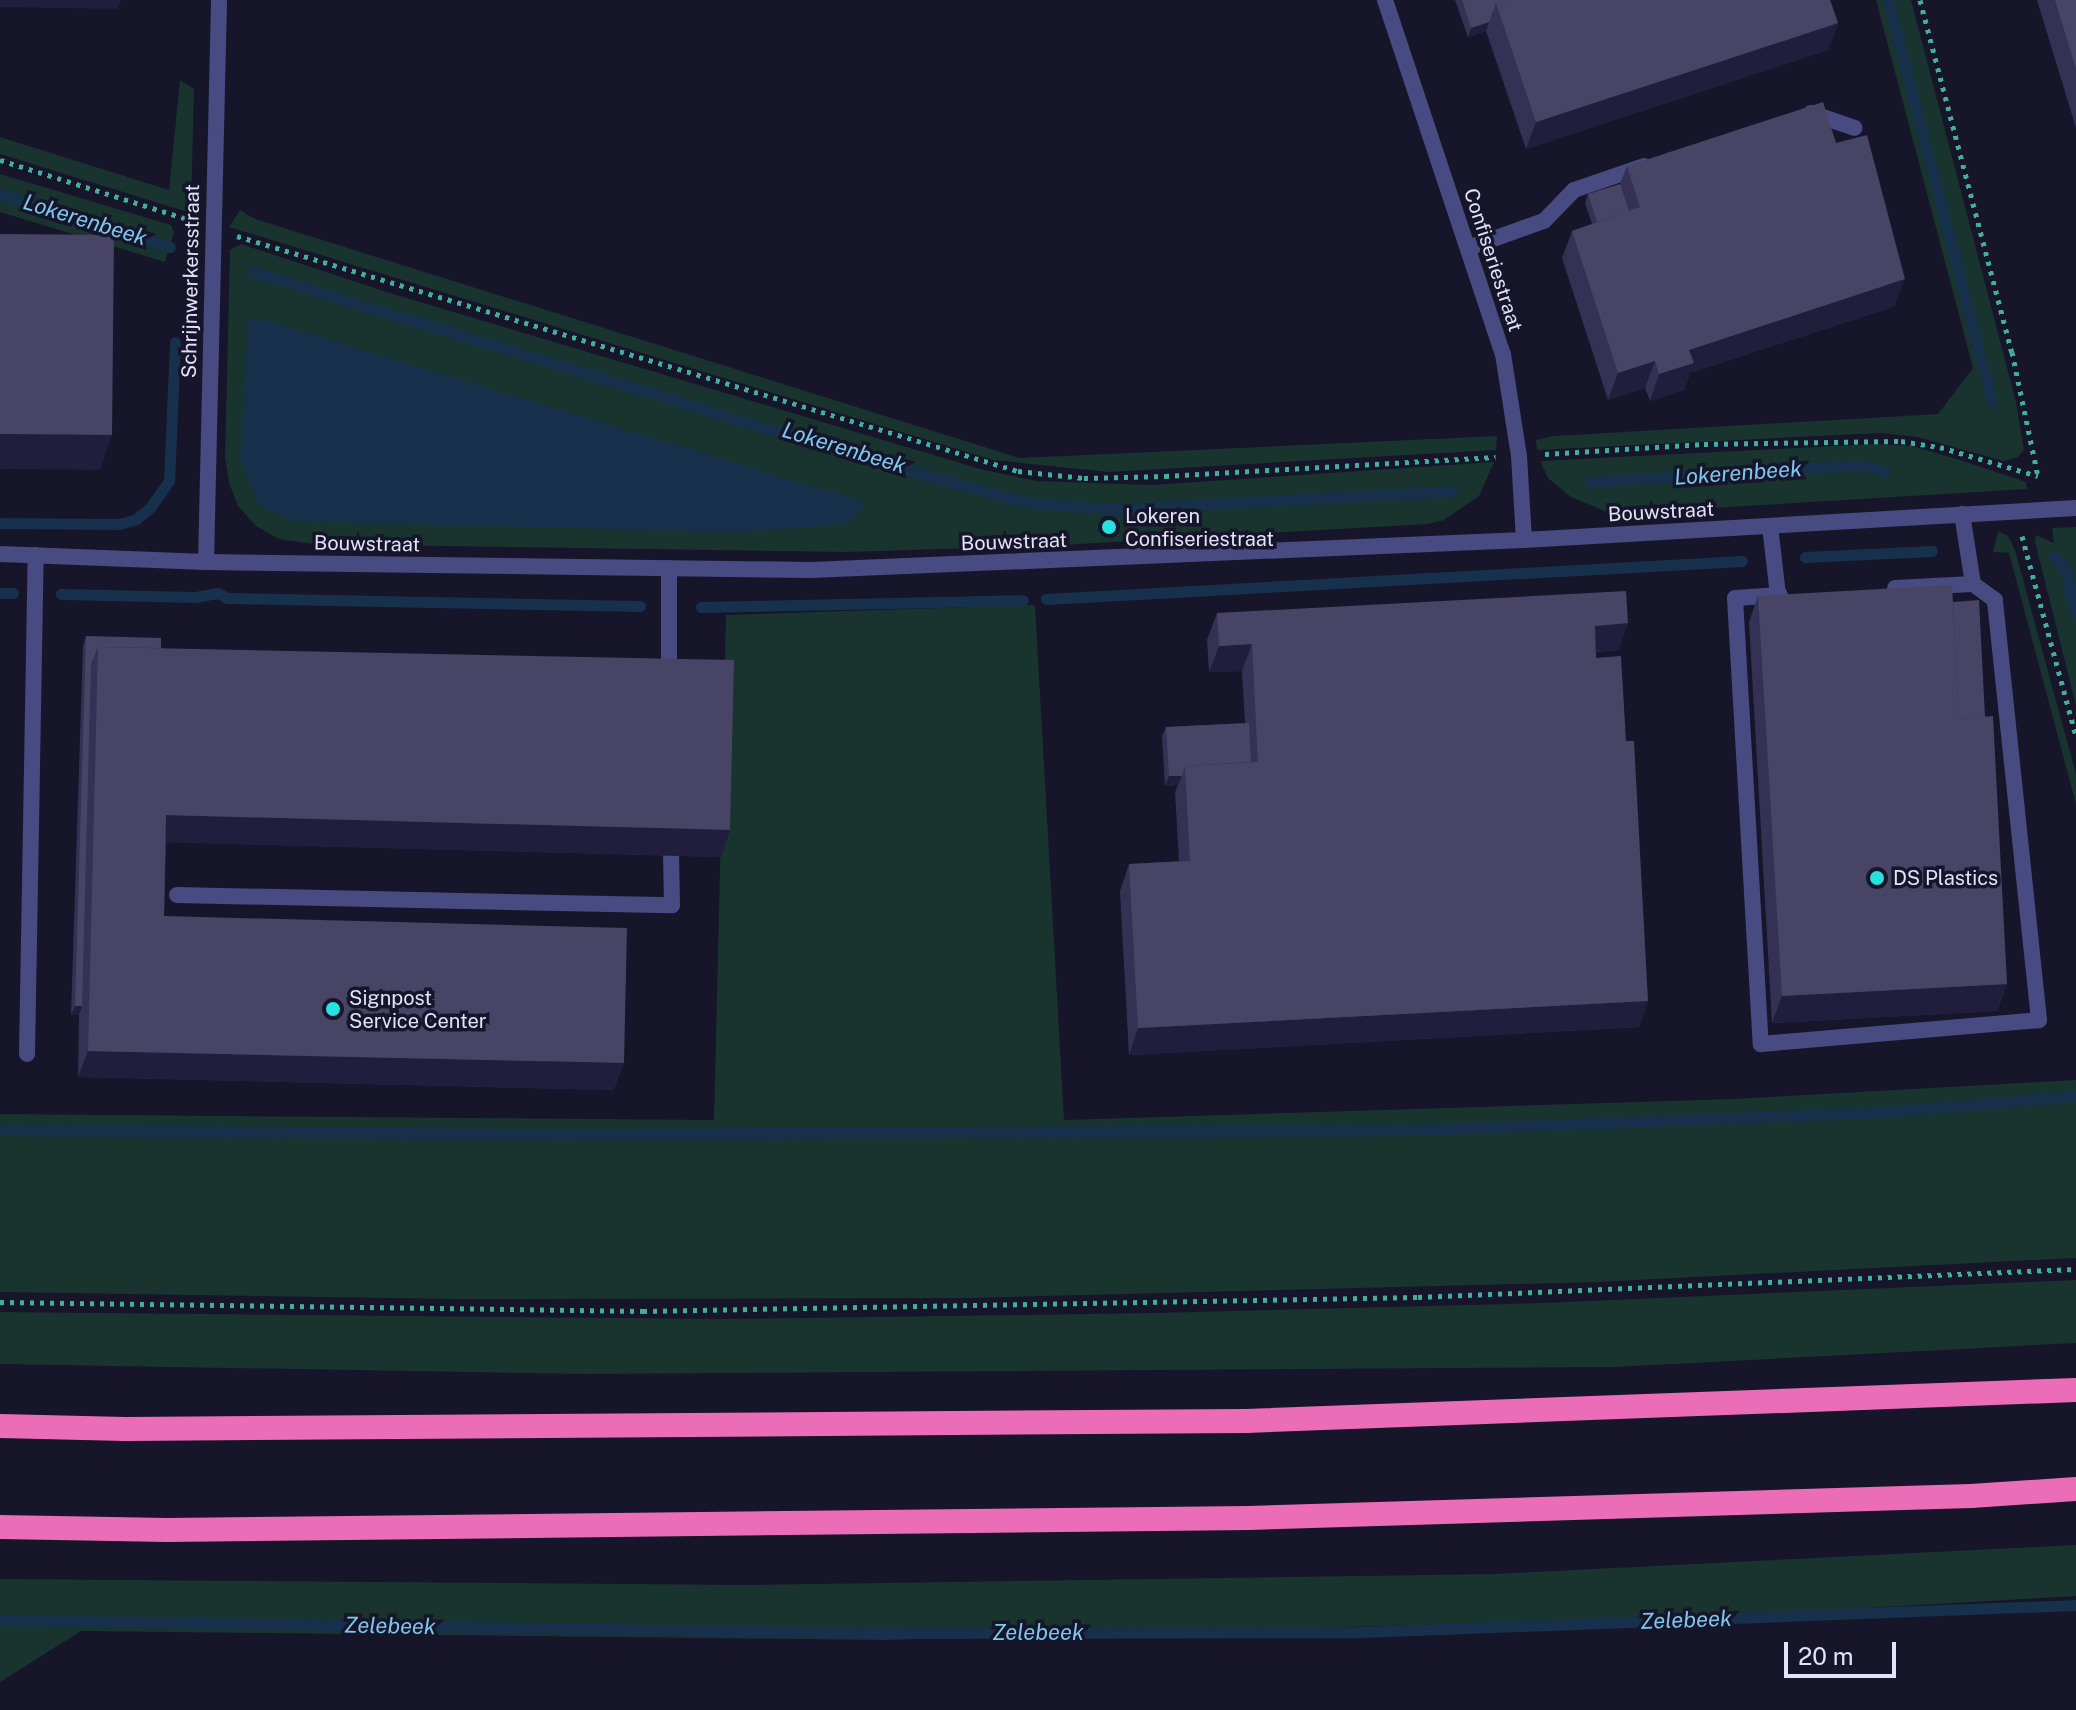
<!DOCTYPE html>
<html>
<head>
<meta charset="utf-8">
<style>
  body { margin:0 }
  #map { position:relative; width:2076px; height:1710px; overflow:hidden; background:#16152a; font-family:"Public Sans",sans-serif }
  div>[style] { position:absolute }
  [style*='--x'] { left:calc(var(--x)*1px); top:calc(var(--y)*1px); width:calc(var(--w)*1px); rotate:calc(var(--a)*1deg) }
  .green>* { inset:0; background:#19332f }
  .water>* { inset:0; background:#17304b }
  .stream>* { height:11px; margin:-5.5px; padding:0 5.5px; transform-origin:5.5px; border-radius:5.5px; background:#17304b }
  .path>* { height:5px; margin-top:-2.5px; transform-origin:0; background:repeating-linear-gradient(90deg,#42ae9c 0 4px,transparent 0 10px) }
  .service>* { height:16px; margin:-8px; padding:0 8px; transform-origin:8px; border-radius:8px; background:#474b82 }
  .minor>* { height:16px; margin:-8px; padding:0 8px; transform-origin:8px; border-radius:8px; background:#474b82 }
  .motorway>* { height:24px; margin:-12px; padding:0 12px; transform-origin:12px; border-radius:12px; background:#eb6db7 }
  .wall>* { inset:0; background:#343155 }
  .shaded-wall>* { inset:0; background:#201e3c }
  .building>* { inset:0; background:#474466 }
  .dots>* { width:22px; height:22px; translate:-50% -50%; box-sizing:border-box; border:4px solid #16152a; border-radius:50% }
  span { translate:-50% -50%; white-space:nowrap; text-align:center; line-height:1.15; -webkit-text-stroke:7px #16152a; paint-order:stroke }
  .street-label { font-size:20px; color:#e2e2fb }
  .poi-label { font-size:20px; color:#e2e2fb }
  .left { translate:0 -50%; text-align:left }
  .water-label { font-size:22px; color:#7ec6ed; font-style:italic }
  .scale { position:absolute; left:1784px; top:1642px; width:112px; height:36px; box-sizing:border-box; border:4px solid #e2e2fb; border-top:0; padding-left:10px; font-size:24px; line-height:28px; white-space:nowrap; color:#e2e2fb; -webkit-text-stroke:6px #16152a; paint-order:stroke }
</style>
</head>
<body>
<div id="map">
  <div class="green">
    <div style="clip-path:polygon(1876px 0,1911px 0,2016px 402px,2024px 450px,2018px 457px,2004px 461px,1917px 437px,1880px 433px,1537px 450px,1536px 440px,1554px 436px,1938px 414px,1973px 368px)"></div>
    <div style="clip-path:polygon(180px 80px,194px 89px,191px 213px,0 154px,0 137px,169px 190px)"></div>
    <div style="clip-path:polygon(0 174px,171px 225px,174px 232px,165px 262px,0 212px)"></div>
    <div style="clip-path:polygon(240px 210px,255px 219px,1020px 458px,1497px 436px,1496px 450px,1108px 472px,993px 460px,229px 227px)"></div>
    <div style="clip-path:polygon(241px 244px,393px 294px,984px 470px,1037px 481px,1151px 485px,1494px 462px,1479px 496px,1444px 520px,1427px 524px,1046px 546px,847px 552px,312px 544px,279px 539px,256px 526px,238px 506px,229px 483px,225px 458px,230px 250px)"></div>
    <div style="clip-path:polygon(1876px 444px,1912px 446px,1960px 460px,2026px 482px,2027px 489px,1612px 514px,1571px 497px,1548px 478px,1540px 461px)"></div>
    <div style="clip-path:polygon(2076px 527px,2076px 706px,2035px 542px,2036px 535px,2054px 543px,2052px 528px)"></div>
    <div style="clip-path:polygon(1998px 531px,2008px 536px,2015px 550px,2076px 774px,2076px 804px,2009px 553px,1993px 552px)"></div>
    <div style="clip-path:polygon(1035px 605px,1064px 1120px,1733px 1099px,2076px 1080px,2076px 1258px,1598px 1282px,967px 1298px,457px 1299px,0 1292px,0 1114px,714px 1120px,726px 615px)"></div>
    <div style="clip-path:polygon(2076px 1280px,2076px 1343px,1615px 1367px,583px 1374px,0 1364px,0 1312px,724px 1319px,1154px 1313px,1542px 1303px)"></div>
    <div style="clip-path:polygon(2076px 1545px,2076px 1596px,1709px 1617px,885px 1640px,81px 1631px,0 1682px,0 1579px,750px 1585px,1495px 1574px)"></div>
  </div>
  <div class="water">
    <div style="clip-path:polygon(254px 317px,857px 500px,862px 502px,861px 510px,846px 524px,737px 532px,291px 521px,258px 504px,240px 459px,248px 323px)"></div>
  </div>
  <div class="stream">
    <div style="--x:1888;--y:0;--w:415;--a:75.5"></div>
    <div style="--x:0;--y:194;--w:178;--a:17.3"></div>
    <div style="--x:253;--y:272;--w:649;--a:16.93"></div>
    <div style="--x:874;--y:461;--w:161;--a:15.2"></div>
    <div style="--x:1029;--y:503;--w:84;--a:4.1"></div>
    <div style="--x:1113;--y:509;--w:339;--a:-3"></div>
    <div style="--x:1590;--y:482;--w:256;--a:-3.6"></div>
    <div style="--x:1846;--y:466;--w:24;--a:0"></div>
    <div style="--x:1870;--y:466;--w:16;--a:22"></div>
    <div style="--x:0;--y:523;--w:119;--a:0.5"></div>
    <div style="--x:119;--y:524;--w:18;--a:-16"></div>
    <div style="--x:136;--y:519;--w:18;--a:-38"></div>
    <div style="--x:150;--y:508;--w:33;--a:-55"></div>
    <div style="--x:169;--y:481;--w:139;--a:-87.5"></div>
    <div style="--x:2054;--y:556;--w:15;--a:48"></div>
    <div style="--x:2064;--y:567;--w:48;--a:75.4"></div>
    <div style="--x:1805;--y:557;--w:127;--a:-2.7"></div>
    <div style="--x:0;--y:593;--w:13;--a:0"></div>
    <div style="--x:61;--y:594;--w:134;--a:1.3"></div>
    <div style="--x:195;--y:597;--w:23;--a:-10"></div>
    <div style="--x:218;--y:593;--w:10;--a:29"></div>
    <div style="--x:227;--y:598;--w:413;--a:1.1"></div>
    <div style="--x:1046;--y:599;--w:697;--a:-3.13"></div>
    <div style="--x:701;--y:607;--w:322;--a:-1.2"></div>
    <div style="--x:0;--y:1130;--w:564;--a:0.41"></div>
    <div style="--x:564;--y:1134;--w:854;--a:-0.27"></div>
    <div style="--x:1418;--y:1130;--w:465;--a:-2.2"></div>
    <div style="--x:1883;--y:1112;--w:194;--a:-4.7"></div>
    <div style="--x:0;--y:1620;--w:867;--a:0.86"></div>
    <div style="--x:867;--y:1633;--w:495;--a:-0.1"></div>
    <div style="--x:1362;--y:1632;--w:715;--a:-2.17"></div>
  </div>
  <div class="path">
    <div style="--x:1920;--y:0;--w:364;--a:75.4"></div>
    <div style="--x:2012;--y:352;--w:127;--a:78.2"></div>
    <div style="--x:0;--y:160;--w:199;--a:17.5"></div>
    <div style="--x:237;--y:236;--w:816;--a:16.75"></div>
    <div style="--x:1018;--y:471;--w:66;--a:6.1"></div>
    <div style="--x:1084;--y:478;--w:81;--a:-1.4"></div>
    <div style="--x:1165;--y:476;--w:331;--a:-3.3"></div>
    <div style="--x:1545;--y:454;--w:159;--a:-3.6"></div>
    <div style="--x:1704;--y:444;--w:197;--a:-0.9"></div>
    <div style="--x:1901;--y:441;--w:39;--a:9"></div>
    <div style="--x:1940;--y:447;--w:102;--a:16.5"></div>
    <div style="--x:2022;--y:536;--w:207;--a:74.9"></div>
    <div style="--x:0;--y:1302;--w:643;--a:0.8"></div>
    <div style="--x:643;--y:1311;--w:775;--a:-1.03"></div>
    <div style="--x:1418;--y:1297;--w:659;--a:-2.44"></div>
  </div>
  <div class="service">
    <div style="--x:1811;--y:113;--w:46;--a:18.8"></div>
    <div style="--x:1468;--y:248;--w:81;--a:-19.6"></div>
    <div style="--x:1544;--y:221;--w:43;--a:-45.9"></div>
    <div style="--x:1574;--y:190;--w:74;--a:-18.9"></div>
    <div style="--x:1770;--y:526;--w:69;--a:83.4"></div>
    <div style="--x:669;--y:568;--w:110;--a:90"></div>
    <div style="--x:1895;--y:588;--w:78;--a:-2.9"></div>
    <div style="--x:1780;--y:595;--w:45;--a:176.2"></div>
    <div style="--x:1735;--y:598;--w:447;--a:86.7"></div>
    <div style="--x:1761;--y:1044;--w:279;--a:-4.9"></div>
    <div style="--x:2039;--y:1020;--w:422;--a:-96"></div>
    <div style="--x:1995;--y:600;--w:27;--a:-144"></div>
    <div style="--x:1973;--y:584;--w:71;--a:-98.9"></div>
    <div style="--x:177;--y:895;--w:495;--a:1.2"></div>
    <div style="--x:672;--y:905;--w:50;--a:-91.1"></div>
    <div style="--x:27;--y:1054;--w:499;--a:-89"></div>
  </div>
  <div class="minor">
    <div style="--x:1385;--y:0;--w:373;--a:71.6"></div>
    <div style="--x:1503;--y:354;--w:103;--a:81.1"></div>
    <div style="--x:1519;--y:456;--w:84;--a:86.6"></div>
    <div style="--x:0;--y:554;--w:206;--a:2.2"></div>
    <div style="--x:206;--y:562;--w:605;--a:0.76"></div>
    <div style="--x:811;--y:570;--w:714;--a:-2.41"></div>
    <div style="--x:1524;--y:540;--w:553;--a:-3.32"></div>
    <div style="--x:206;--y:562;--w:562;--a:-88.67"></div>
  </div>
  <div class="motorway">
    <div style="--x:0;--y:1426;--w:125;--a:1.4"></div>
    <div style="--x:125;--y:1429;--w:1121;--a:-0.41"></div>
    <div style="--x:1246;--y:1421;--w:831;--a:-2.14"></div>
    <div style="--x:0;--y:1527;--w:167;--a:1"></div>
    <div style="--x:167;--y:1530;--w:1082;--a:-0.64"></div>
    <div style="--x:1249;--y:1518;--w:722;--a:-1.75"></div>
    <div style="--x:1971;--y:1496;--w:105;--a:-3.8"></div>
  </div>
  <div class="wall">
    <div style="clip-path:polygon(1455px 0,1830px 0,1838px 23px,1828px 50px,1526px 149px,1486px 31px,1468px 37px)"></div>
    <div style="clip-path:polygon(2037px 0,2076px 0,2076px 128px)"></div>
    <div style="clip-path:polygon(1836px 143px,1895px 306px,1690px 373px,1684px 390px,1650px 401px,1645px 388px,1608px 400px,1562px 258px,1572px 231px,1592px 224px,1585px 203px,1588px 194px,1620px 184px,1627px 166px)"></div>
    <div style="clip-path:polygon(1758px 596px,1953px 602px,1985px 717px,2007px 984px,1997px 1011px,1772px 1023px,1749px 622px)"></div>
    <div style="clip-path:polygon(1217px 613px,1628px 623px,1618px 650px,1596px 652px,1596px 658px,1626px 741px,1648px 1001px,1639px 1027px,1129px 1055px,1120px 891px,1129px 864px,1179px 861px,1175px 792px,1178px 785px,1165px 786px,1162px 736px,1166px 727px,1245px 723px,1242px 671px,1209px 672px,1207px 640px)"></div>
    <div style="clip-path:polygon(86px 636px,161px 648px,721px 857px,166px 842px,164px 916px,614px 1090px,78px 1077px,79px 1014px,71px 1015px,83px 645px)"></div>
  </div>
  <div class="shaded-wall">
    <div style="clip-path:polygon(0 0,121px 0,118px 9px,0 7px)"></div>
    <div style="clip-path:polygon(1489px 22px,1486px 31px,1468px 37px,1471px 28px)"></div>
    <div style="clip-path:polygon(1838px 23px,1828px 50px,1526px 149px,1536px 122px)"></div>
    <div style="clip-path:polygon(1905px 279px,1895px 306px,1690px 373px,1684px 390px,1650px 401px,1659px 374px,1689px 350px)"></div>
    <div style="clip-path:polygon(1655px 361px,1645px 388px,1608px 400px,1618px 373px)"></div>
    <div style="clip-path:polygon(0 434px,112px 435px,100px 470px,0 469px)"></div>
    <div style="clip-path:polygon(1628px 623px,1618px 650px,1585px 652px,1595px 626px)"></div>
    <div style="clip-path:polygon(1252px 644px,1242px 671px,1209px 672px,1219px 646px)"></div>
    <div style="clip-path:polygon(1169px 776px,1182px 776px,1178px 785px,1165px 786px)"></div>
    <div style="clip-path:polygon(166px 815px,730px 830px,721px 857px,157px 842px)"></div>
    <div style="clip-path:polygon(2007px 984px,1997px 1011px,1772px 1023px,1782px 996px)"></div>
    <div style="clip-path:polygon(1648px 1001px,1639px 1027px,1129px 1055px,1138px 1028px)"></div>
    <div style="clip-path:polygon(75px 1006px,82px 1006px,79px 1015px,71px 1015px)"></div>
    <div style="clip-path:polygon(88px 1051px,624px 1063px,614px 1090px,78px 1077px)"></div>
  </div>
  <div class="building">
    <div style="clip-path:polygon(1462px 0,1506px 0,1496px 3px,1489px 22px,1471px 28px)"></div>
    <div style="clip-path:polygon(1506px 0,1830px 0,1838px 23px,1536px 122px,1496px 3px)"></div>
    <div style="clip-path:polygon(2055px 0,2076px 0,2076px 69px)"></div>
    <div style="clip-path:polygon(1823px 102px,1836px 143px,1867px 135px,1905px 279px,1689px 350px,1694px 363px,1659px 374px,1655px 361px,1618px 373px,1572px 231px,1640px 207px,1627px 166px)"></div>
    <div style="clip-path:polygon(1620px 184px,1629px 211px,1597px 222px,1588px 194px)"></div>
    <div style="clip-path:polygon(0 234px,114px 235px,112px 435px,0 434px)"></div>
    <div style="clip-path:polygon(1952px 585px,1959px 719px,1993px 716px,2007px 984px,1782px 996px,1758px 596px)"></div>
    <div style="clip-path:polygon(1626px 591px,1628px 623px,1595px 626px,1596px 658px,1621px 656px,1626px 741px,1634px 741px,1648px 1001px,1138px 1028px,1129px 864px,1190px 861px,1185px 766px,1258px 762px,1252px 644px,1219px 646px,1217px 613px)"></div>
    <div style="clip-path:polygon(1979px 600px,1985px 717px,1959px 719px,1953px 602px)"></div>
    <div style="clip-path:polygon(86px 636px,161px 638px,161px 648px,98px 647px,91px 664px,82px 1006px,75px 1006px)"></div>
    <div style="clip-path:polygon(98px 647px,734px 660px,730px 830px,166px 815px,164px 916px,627px 928px,624px 1063px,88px 1051px)"></div>
    <div style="clip-path:polygon(1249px 723px,1251px 762px,1185px 766px,1182px 776px,1169px 776px,1166px 727px)"></div>
  </div>
  <div class="dots">
    <div style="left:1109px;top:527px;background:#27e1df"></div>
    <div style="left:1877px;top:878px;background:#27e1df"></div>
    <div style="left:333px;top:1009px;background:#27e1df"></div>
  </div>
  <div class="street-label">
    <span style="left:1493px;top:260px;rotate:72deg">Confiseriestraat</span>
    <span style="left:191px;top:281px;rotate:-89deg">Schrijnwerkersstraat</span>
    <span style="left:1661px;top:512px;rotate:-3deg">Bouwstraat</span>
    <span style="left:1014px;top:542px;rotate:-2deg">Bouwstraat</span>
    <span style="left:367px;top:544px;rotate:1deg">Bouwstraat</span>
  </div>
  <div class="poi-label">
    <span class="left" style="left:1125px;top:528px">Lokeren<br>Confiseriestraat</span>
    <span class="left" style="left:1893px;top:878px">DS Plastics</span>
    <span class="left" style="left:349px;top:1010px">Signpost<br>Service Center</span>
  </div>
  <div class="water-label">
    <span style="left:85px;top:220px;rotate:17deg">Lokerenbeek</span>
    <span style="left:844px;top:448px;rotate:17deg">Lokerenbeek</span>
    <span style="left:1738px;top:473px;rotate:-4deg">Lokerenbeek</span>
    <span style="left:1686px;top:1620px;rotate:-2deg">Zelebeek</span>
    <span style="left:390px;top:1626px;rotate:1deg">Zelebeek</span>
    <span style="left:1038px;top:1633px">Zelebeek</span>
  </div>
  <div class="scale">20 m</div>
</div>
</body>
</html>
